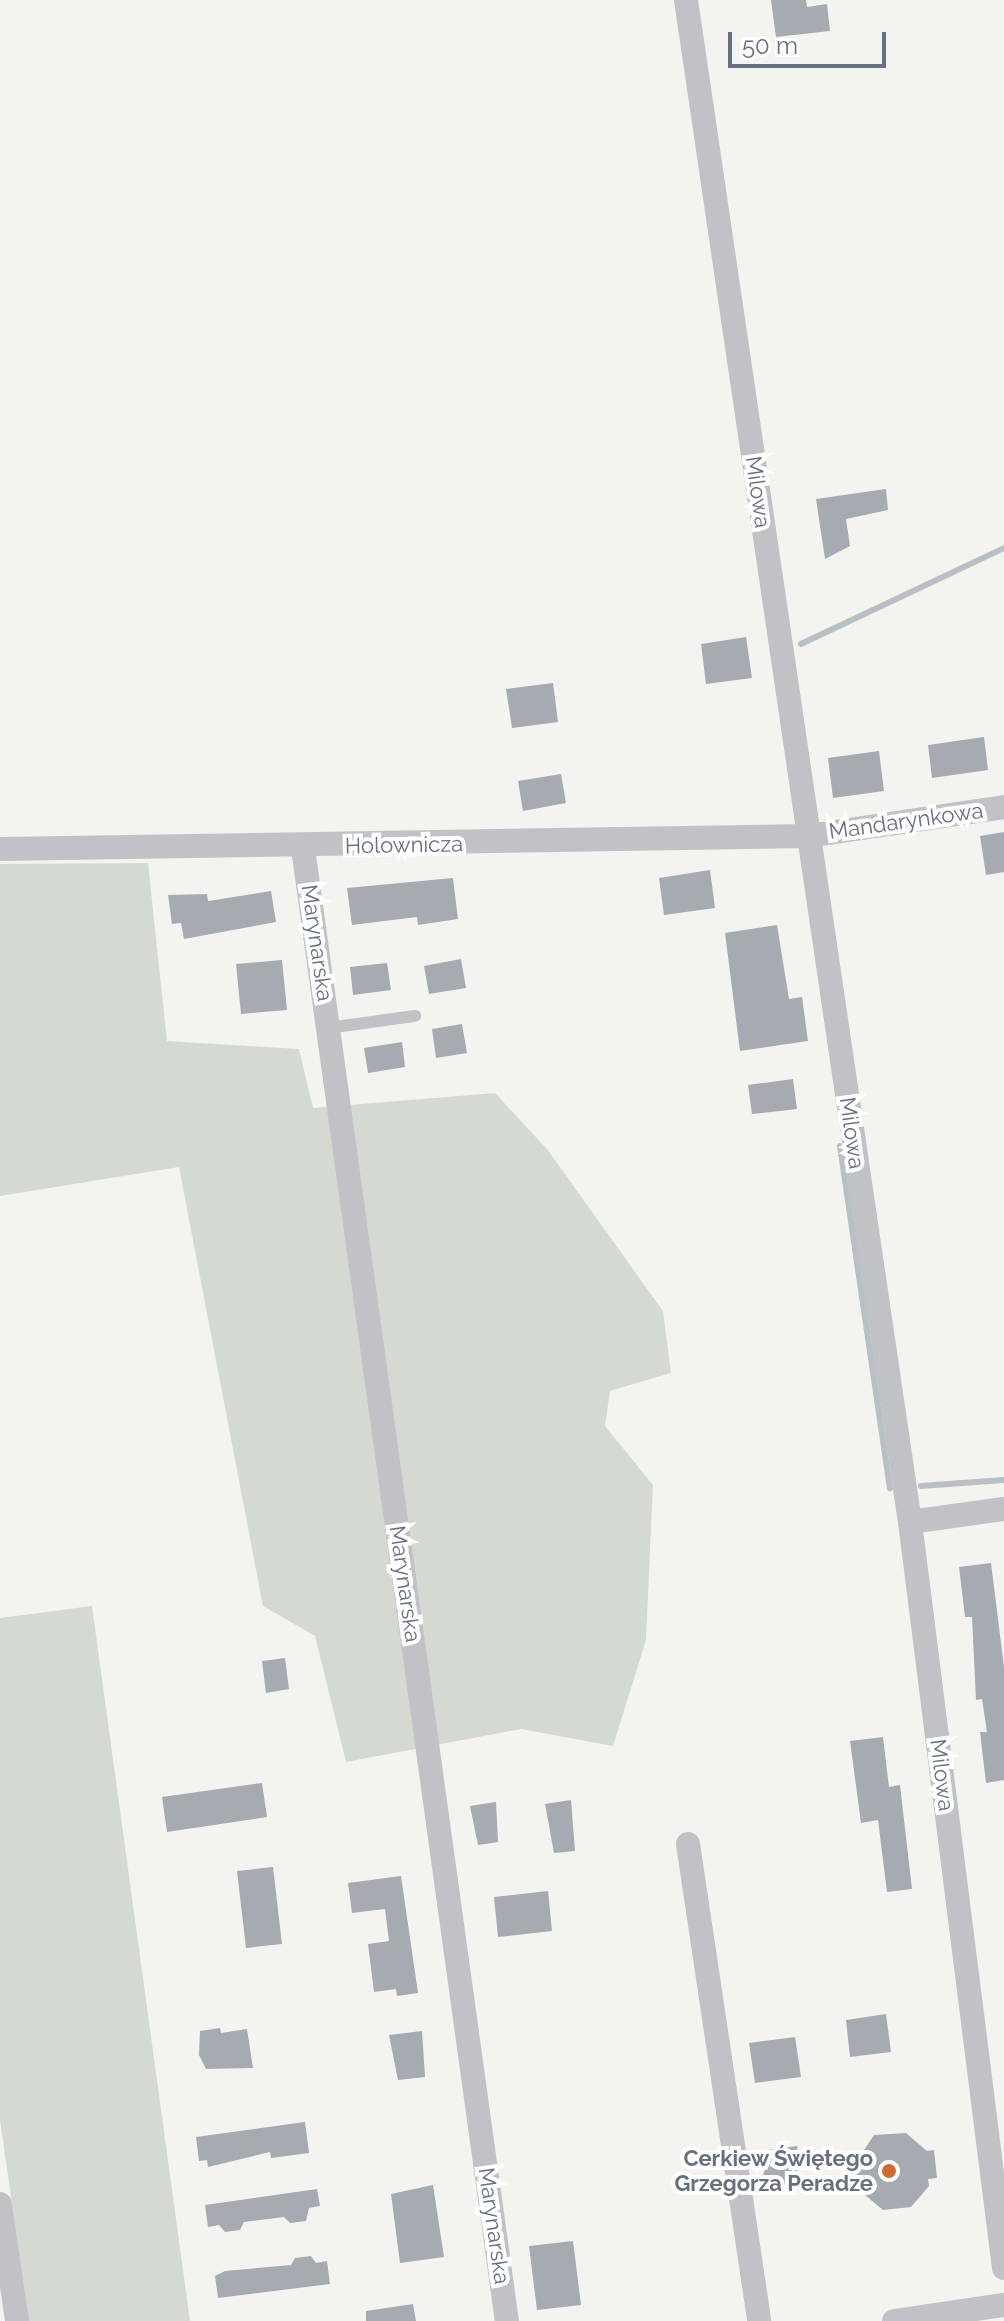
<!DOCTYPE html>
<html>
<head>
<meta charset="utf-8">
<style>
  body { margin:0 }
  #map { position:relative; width:1004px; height:2321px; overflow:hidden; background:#f3f4f0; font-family:Raleway,sans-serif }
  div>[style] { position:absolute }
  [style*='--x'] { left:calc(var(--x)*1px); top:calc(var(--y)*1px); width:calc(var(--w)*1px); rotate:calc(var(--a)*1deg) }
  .green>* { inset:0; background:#d4dad2 }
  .stream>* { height:6px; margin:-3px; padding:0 3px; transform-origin:3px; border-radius:3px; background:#b8c0c5 }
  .building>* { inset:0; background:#a6abb2 }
  .lane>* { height:12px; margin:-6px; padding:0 6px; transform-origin:6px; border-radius:6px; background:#c0c2c5 }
  .street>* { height:24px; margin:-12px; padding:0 12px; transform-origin:12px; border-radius:12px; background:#c0c2c5 }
  .dots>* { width:22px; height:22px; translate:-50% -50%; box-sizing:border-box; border:4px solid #fff; border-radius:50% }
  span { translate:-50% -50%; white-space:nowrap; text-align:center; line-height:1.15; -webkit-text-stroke:8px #fff; paint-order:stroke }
  .street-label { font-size:22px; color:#66707e }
  .poi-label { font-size:22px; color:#66707e; font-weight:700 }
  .right { translate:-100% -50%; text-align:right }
  .scale { position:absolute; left:728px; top:32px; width:158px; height:36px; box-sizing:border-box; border:4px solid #66707e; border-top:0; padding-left:10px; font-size:24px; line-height:28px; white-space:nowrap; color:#66707e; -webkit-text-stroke:6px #fff; paint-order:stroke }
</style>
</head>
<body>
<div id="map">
  <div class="green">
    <div style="clip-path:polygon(148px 863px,167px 1041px,299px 1049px,313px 1108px,495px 1093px,547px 1149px,663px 1311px,671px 1373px,610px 1391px,605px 1426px,653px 1485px,646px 1640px,613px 1746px,521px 1729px,346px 1762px,315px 1636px,263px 1606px,179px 1167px,0 1196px,0 864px)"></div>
    <div style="clip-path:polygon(92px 1606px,190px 2321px,29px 2321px,0 2120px,0 1618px)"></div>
  </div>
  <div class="stream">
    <div style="--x:801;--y:644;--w:225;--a:-25.3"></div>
    <div style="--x:840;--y:1146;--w:346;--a:81.7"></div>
    <div style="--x:921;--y:1486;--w:83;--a:-4.1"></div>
  </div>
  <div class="building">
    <div style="clip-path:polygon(771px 0,806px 0,807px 7px,827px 4px,830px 31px,776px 37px)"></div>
    <div style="clip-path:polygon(886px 489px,888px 510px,846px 519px,850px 546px,825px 559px,816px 499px)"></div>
    <div style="clip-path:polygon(746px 637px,752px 678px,706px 684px,701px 644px)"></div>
    <div style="clip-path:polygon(553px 683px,558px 722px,512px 728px,506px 689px)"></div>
    <div style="clip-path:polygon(984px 737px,988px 770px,932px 778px,928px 745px)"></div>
    <div style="clip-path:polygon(879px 751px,884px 791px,833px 798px,828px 758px)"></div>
    <div style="clip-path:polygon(561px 774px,566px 803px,523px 811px,518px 781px)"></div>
    <div style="clip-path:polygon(1004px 832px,1004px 872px,986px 875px,980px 836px)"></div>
    <div style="clip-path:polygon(710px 870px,715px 908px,664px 915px,659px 878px)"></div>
    <div style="clip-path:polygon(453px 878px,458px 919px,418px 925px,417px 917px,352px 925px,347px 888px)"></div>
    <div style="clip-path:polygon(271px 891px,276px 922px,184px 939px,181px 923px,172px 924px,168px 895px,207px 894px,208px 901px)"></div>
    <div style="clip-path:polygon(777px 925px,789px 999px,802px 997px,808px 1041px,740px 1051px,725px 933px)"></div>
    <div style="clip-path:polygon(461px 959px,466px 988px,429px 994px,424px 966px)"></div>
    <div style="clip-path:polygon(282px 960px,287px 1010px,241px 1014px,236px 964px)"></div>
    <div style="clip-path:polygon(387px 963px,391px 990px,353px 995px,350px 967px)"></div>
    <div style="clip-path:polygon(462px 1024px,467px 1053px,436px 1058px,432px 1029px)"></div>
    <div style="clip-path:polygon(402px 1042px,405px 1067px,368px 1073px,364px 1048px)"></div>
    <div style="clip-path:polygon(793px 1079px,797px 1109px,752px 1114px,748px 1085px)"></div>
    <div style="clip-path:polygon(991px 1563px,1004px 1667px,1004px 1780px,986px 1783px,980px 1732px,987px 1732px,982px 1699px,976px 1700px,972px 1617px,965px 1617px,959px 1567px)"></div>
    <div style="clip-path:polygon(285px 1658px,289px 1689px,266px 1693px,262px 1661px)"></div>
    <div style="clip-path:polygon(883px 1737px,889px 1787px,900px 1785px,912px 1889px,887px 1892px,878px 1820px,861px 1823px,850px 1741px)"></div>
    <div style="clip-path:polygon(262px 1783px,267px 1817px,167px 1832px,162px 1797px)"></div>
    <div style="clip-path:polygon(571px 1800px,575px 1851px,554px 1853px,545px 1804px)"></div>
    <div style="clip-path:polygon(496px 1802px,498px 1842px,478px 1845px,470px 1806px)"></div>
    <div style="clip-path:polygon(273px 1867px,282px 1944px,246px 1948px,237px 1871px)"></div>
    <div style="clip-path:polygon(401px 1876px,418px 1993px,397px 1996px,396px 1989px,374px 1992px,368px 1944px,389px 1941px,385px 1909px,352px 1913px,348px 1883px)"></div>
    <div style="clip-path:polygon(548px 1891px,552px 1931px,498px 1937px,494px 1897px)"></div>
    <div style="clip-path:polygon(886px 2014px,891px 2052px,850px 2057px,846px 2020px)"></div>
    <div style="clip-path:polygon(220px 2028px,221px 2033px,247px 2029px,253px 2068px,206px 2069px,199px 2055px,200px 2031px)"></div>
    <div style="clip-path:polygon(422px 2031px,425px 2077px,398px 2080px,389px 2035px)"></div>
    <div style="clip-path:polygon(795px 2037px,801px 2077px,755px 2083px,749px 2043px)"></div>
    <div style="clip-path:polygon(305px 2122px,309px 2153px,271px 2158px,270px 2152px,208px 2167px,207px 2160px,199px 2161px,196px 2137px)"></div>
    <div style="clip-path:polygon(906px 2133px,927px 2151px,934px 2150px,937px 2178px,928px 2179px,929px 2186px,911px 2207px,883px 2210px,853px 2185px,849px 2173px,874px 2135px)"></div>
    <div style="clip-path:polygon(797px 2146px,802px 2188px,765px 2193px,760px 2151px)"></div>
    <div style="clip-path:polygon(433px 2185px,444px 2257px,400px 2263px,391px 2194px)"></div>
    <div style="clip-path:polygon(317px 2189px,320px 2206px,309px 2208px,306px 2221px,290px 2223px,284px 2217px,244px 2222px,240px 2230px,225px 2232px,219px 2225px,208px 2227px,205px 2205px)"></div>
    <div style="clip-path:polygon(573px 2241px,581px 2305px,537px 2310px,529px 2246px)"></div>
    <div style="clip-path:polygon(311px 2256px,316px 2263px,327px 2261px,330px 2284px,218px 2298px,215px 2276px,225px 2271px,291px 2265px,295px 2258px)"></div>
    <div style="clip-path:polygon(413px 2304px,416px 2321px,366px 2321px,366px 2311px)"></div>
  </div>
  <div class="lane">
    <div style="--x:328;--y:1028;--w:88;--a:-7.9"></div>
  </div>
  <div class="street">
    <div style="--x:686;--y:0;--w:1538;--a:81.63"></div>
    <div style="--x:910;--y:1522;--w:752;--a:82.82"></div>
    <div style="--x:303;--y:848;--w:1487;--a:82.12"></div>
    <div style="--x:0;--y:849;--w:808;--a:-0.92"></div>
    <div style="--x:808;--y:836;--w:198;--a:-8.4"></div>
    <div style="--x:910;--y:1522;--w:95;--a:-7.9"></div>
    <div style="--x:688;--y:1844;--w:482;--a:81.5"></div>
    <div style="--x:0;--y:2204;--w:118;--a:81.7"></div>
    <div style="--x:894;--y:2321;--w:111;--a:-8.3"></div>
  </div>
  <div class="dots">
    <div style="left:889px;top:2171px;background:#cf6c34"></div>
  </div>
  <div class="street-label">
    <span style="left:758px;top:492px;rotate:82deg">Milowa</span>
    <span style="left:906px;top:821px;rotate:-8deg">Mandarynkowa</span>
    <span style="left:404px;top:845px;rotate:-1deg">Holownicza</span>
    <span style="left:317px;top:943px;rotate:82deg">Marynarska</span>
    <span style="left:852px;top:1133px;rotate:82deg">Milowa</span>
    <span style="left:405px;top:1584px;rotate:82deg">Marynarska</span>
    <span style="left:942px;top:1775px;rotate:83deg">Milowa</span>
    <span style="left:494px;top:2226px;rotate:82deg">Marynarska</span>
  </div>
  <div class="poi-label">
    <span class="right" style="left:873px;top:2171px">Cerkiew Świętego<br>Grzegorza Peradze</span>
  </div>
  <div class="scale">50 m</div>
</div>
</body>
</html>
